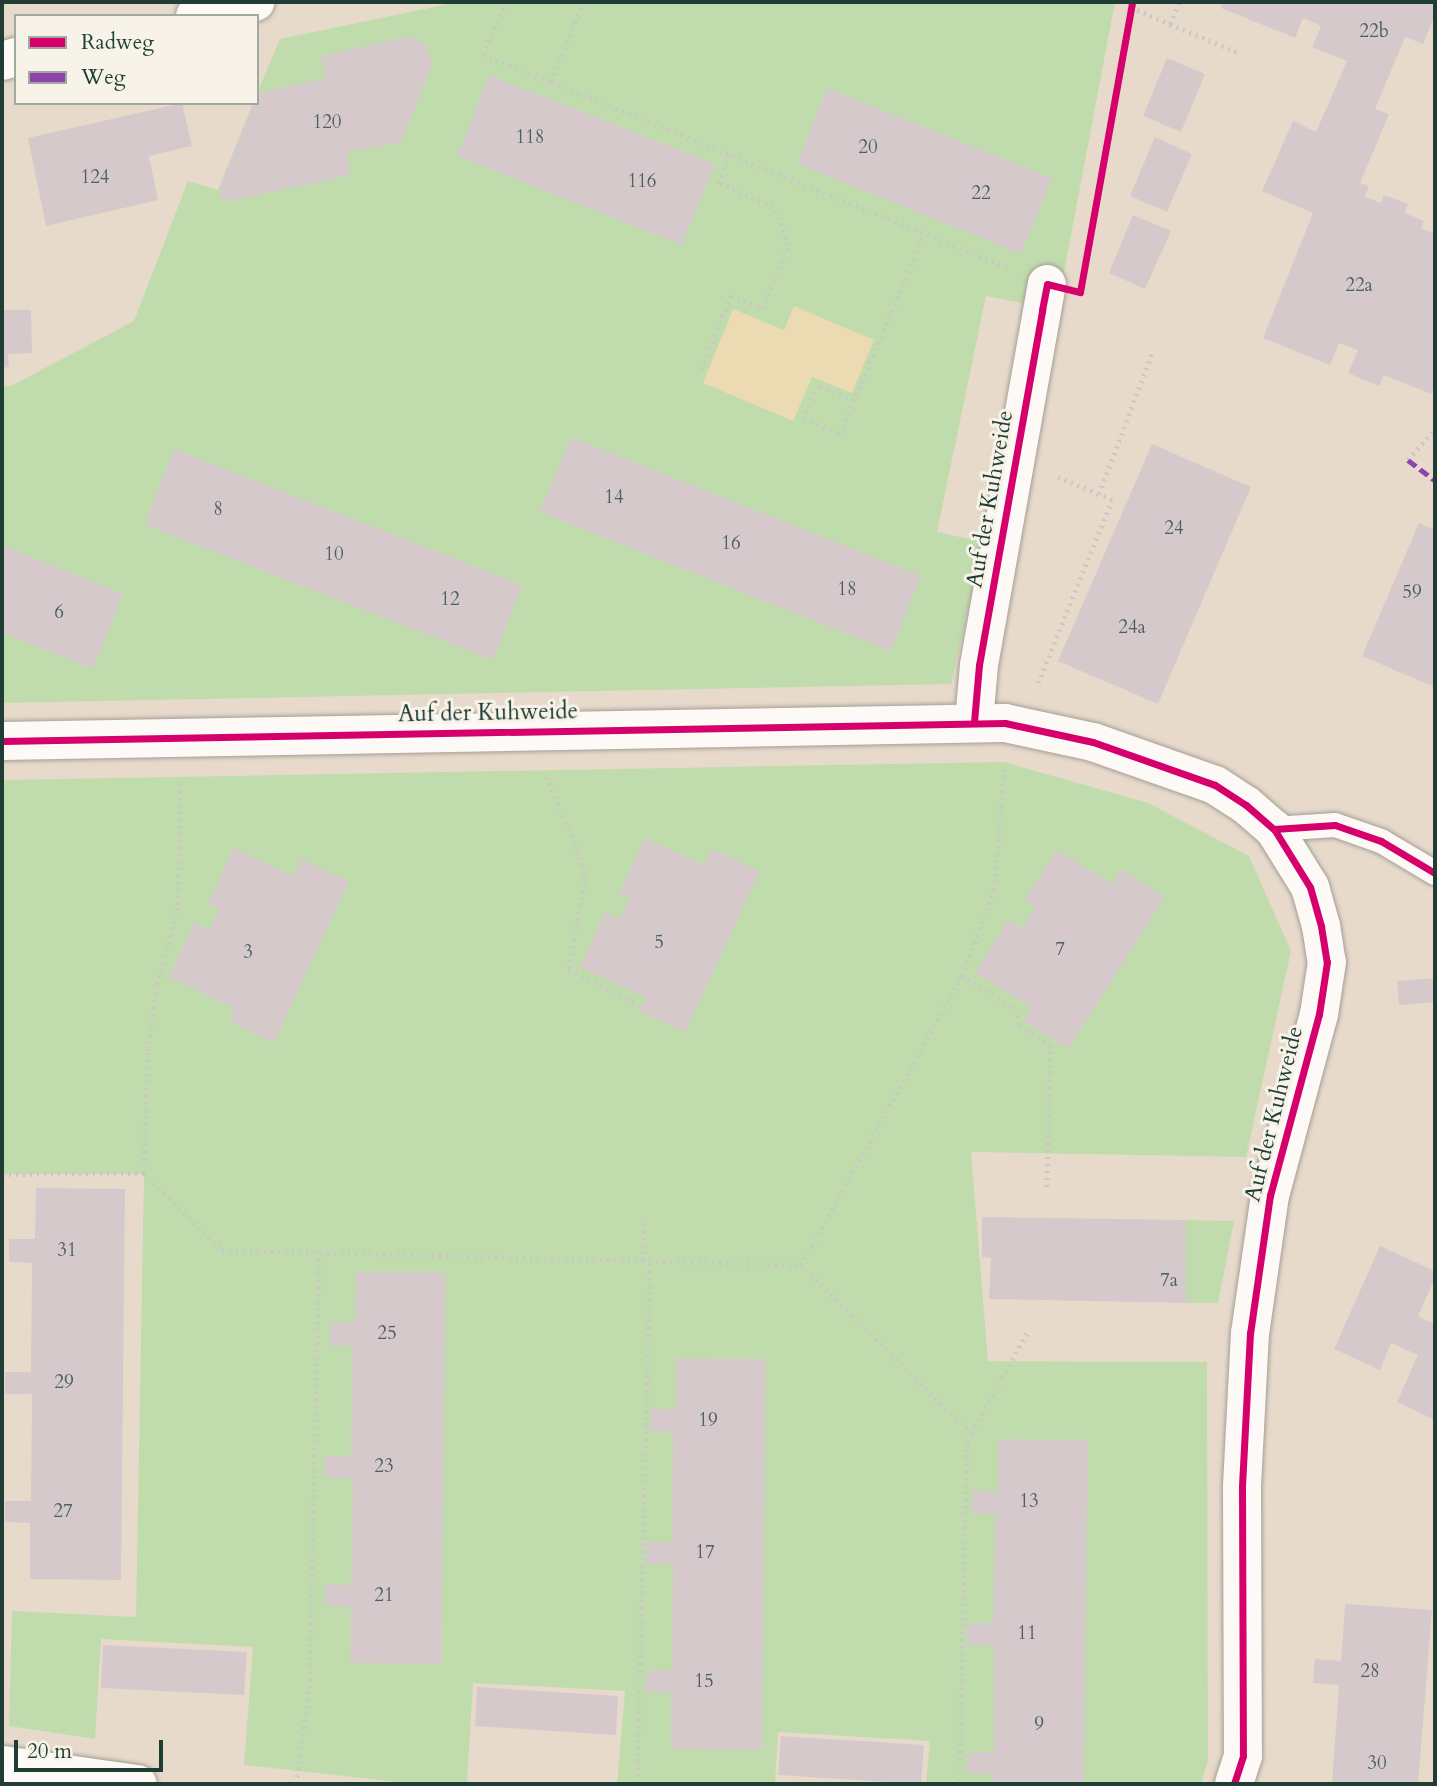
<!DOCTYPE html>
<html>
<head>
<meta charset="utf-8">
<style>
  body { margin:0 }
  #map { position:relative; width:1437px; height:1786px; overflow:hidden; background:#e8dacb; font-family:Cardo,serif }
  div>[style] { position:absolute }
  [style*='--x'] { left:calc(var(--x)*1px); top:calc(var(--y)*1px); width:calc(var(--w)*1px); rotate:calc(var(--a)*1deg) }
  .green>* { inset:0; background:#c1dcac }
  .sand>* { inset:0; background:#ebdab2 }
  .building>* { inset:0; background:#d6c9cc }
  .path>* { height:4.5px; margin-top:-2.25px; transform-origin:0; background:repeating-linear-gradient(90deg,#c9c8c4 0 2px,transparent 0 7px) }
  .roads { filter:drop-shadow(0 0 2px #a49f96) drop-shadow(0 0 2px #a49f96) }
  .lane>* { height:24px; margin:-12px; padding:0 12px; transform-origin:12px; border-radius:12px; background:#fcf9f7 }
  .street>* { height:38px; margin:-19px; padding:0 19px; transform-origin:19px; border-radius:19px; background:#fcf9f7 }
  .quiet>* { height:5px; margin-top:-2.5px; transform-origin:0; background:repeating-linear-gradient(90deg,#8e44ad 0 10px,transparent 0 15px) }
  .cycleway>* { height:7px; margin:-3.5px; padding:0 3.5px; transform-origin:3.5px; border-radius:3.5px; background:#d6006c }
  span { translate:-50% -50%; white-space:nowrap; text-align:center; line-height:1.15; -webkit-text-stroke:6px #f7f3e8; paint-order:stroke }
  .number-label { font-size:19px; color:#4d605a }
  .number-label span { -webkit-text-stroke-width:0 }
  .street-label { font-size:23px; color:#1f3d34 }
  .frame { position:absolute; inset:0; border:4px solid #1f3d34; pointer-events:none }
  .legend { position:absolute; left:14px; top:14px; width:245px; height:91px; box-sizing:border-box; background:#f7f3e8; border:2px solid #a1aaa0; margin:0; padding:9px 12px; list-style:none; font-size:21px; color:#1f3d34 }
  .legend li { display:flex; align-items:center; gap:14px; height:35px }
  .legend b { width:35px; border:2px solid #a1aaa0 }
  .scale { position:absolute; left:14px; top:1740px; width:149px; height:32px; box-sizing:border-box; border:4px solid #1f3d34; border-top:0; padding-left:9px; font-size:21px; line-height:24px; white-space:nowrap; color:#1f3d34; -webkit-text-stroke:5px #f7f3e8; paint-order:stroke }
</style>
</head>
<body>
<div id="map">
  <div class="green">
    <div style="clip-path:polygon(458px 2px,1115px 2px,1064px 272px,1033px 279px,1032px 305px,986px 296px,937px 532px,983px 542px,951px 684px,2px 703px,2px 386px,11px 386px,134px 321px,188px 181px,218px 190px,253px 103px,257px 103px,257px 93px,280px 39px)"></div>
    <div style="clip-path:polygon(1004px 762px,1148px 803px,1249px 856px,1291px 951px,1246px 1157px,971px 1152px,988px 1361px,1207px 1362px,1208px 1761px,1201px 1784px,926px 1784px,930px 1741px,778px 1732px,775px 1784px,617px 1784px,625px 1691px,473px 1683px,467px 1784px,417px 1784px,244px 1765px,253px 1647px,101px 1639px,95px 1739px,9px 1726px,12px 1611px,136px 1617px,144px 1174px,2px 1174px,2px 780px)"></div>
    <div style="clip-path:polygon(1186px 1220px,1234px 1221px,1218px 1303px,1186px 1303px)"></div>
  </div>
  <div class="sand">
    <div style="clip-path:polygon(794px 306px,874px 340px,852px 393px,812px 377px,793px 421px,703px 383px,733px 309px,784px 330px)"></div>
  </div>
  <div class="building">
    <div style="clip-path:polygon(1223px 2px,1435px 2px,1435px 15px,1423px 44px,1405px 37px,1375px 109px,1389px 114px,1360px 183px,1369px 186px,1365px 197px,1381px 203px,1384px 195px,1408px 204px,1405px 213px,1424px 221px,1421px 228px,1435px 234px,1435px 384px,1431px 394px,1384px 375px,1379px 386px,1348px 373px,1358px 350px,1339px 343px,1330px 365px,1263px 338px,1313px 213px,1262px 191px,1293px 121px,1316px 132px,1347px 61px,1312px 47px,1321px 26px,1303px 18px,1295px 38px,1221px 8px)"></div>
    <div style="clip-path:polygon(411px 36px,427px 46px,432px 65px,401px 142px,346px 153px,351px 175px,230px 201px,222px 200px,220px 186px,254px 103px,257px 103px,258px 93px,326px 78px,321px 56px)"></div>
    <div style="clip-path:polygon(1167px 58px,1205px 74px,1181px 132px,1143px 116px)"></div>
    <div style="clip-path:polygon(489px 75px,715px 164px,682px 245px,457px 156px)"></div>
    <div style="clip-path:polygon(827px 88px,1052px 178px,1021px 254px,797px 164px)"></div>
    <div style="clip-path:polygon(182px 103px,192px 146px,149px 156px,158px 200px,46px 226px,28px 138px)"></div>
    <div style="clip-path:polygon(1155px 137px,1192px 154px,1167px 212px,1130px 196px)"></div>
    <div style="clip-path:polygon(1133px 215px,1171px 231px,1145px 289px,1109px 273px)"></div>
    <div style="clip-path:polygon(2px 310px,31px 310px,32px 353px,8px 354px,9px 367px,2px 368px)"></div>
    <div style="clip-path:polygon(571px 437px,921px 576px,891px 651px,540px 512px)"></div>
    <div style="clip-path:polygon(1152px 444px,1251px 487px,1158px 704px,1058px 661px)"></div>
    <div style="clip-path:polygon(174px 449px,522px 585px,493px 660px,145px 525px)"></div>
    <div style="clip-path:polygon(1419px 523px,1435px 530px,1434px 687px,1362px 656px)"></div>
    <div style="clip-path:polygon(2px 545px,123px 594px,93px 669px,2px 632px)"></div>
    <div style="clip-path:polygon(645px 838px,704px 865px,711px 849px,760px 871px,685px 1032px,639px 1011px,646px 998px,580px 967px,605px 912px,620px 919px,630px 899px,619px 894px)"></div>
    <div style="clip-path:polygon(234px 848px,293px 876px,301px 859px,349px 881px,274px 1043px,229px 1021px,234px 1008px,169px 977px,195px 922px,209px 930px,219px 909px,208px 904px)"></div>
    <div style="clip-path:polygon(1057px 850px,1112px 884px,1121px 869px,1165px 897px,1068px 1049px,1023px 1020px,1031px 1008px,975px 972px,1008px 920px,1022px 928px,1036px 907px,1025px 899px)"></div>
    <div style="clip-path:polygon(1435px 978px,1435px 1002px,1399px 1005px,1397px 981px)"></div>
    <div style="clip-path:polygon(36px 1188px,125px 1189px,121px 1580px,30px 1579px,30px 1523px,5px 1522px,5px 1501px,31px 1501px,32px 1394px,5px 1394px,5px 1372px,31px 1372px,32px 1263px,9px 1262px,9px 1239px,35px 1239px)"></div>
    <div style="clip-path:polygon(982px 1217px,1186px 1220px,1186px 1303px,989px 1299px,991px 1258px,982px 1257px)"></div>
    <div style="clip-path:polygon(1380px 1246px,1435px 1271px,1435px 1278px,1418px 1316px,1435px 1324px,1435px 1420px,1397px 1402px,1418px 1355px,1391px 1343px,1380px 1370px,1334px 1349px)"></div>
    <div style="clip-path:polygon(356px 1271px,446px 1273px,441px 1664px,350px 1663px,351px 1607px,325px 1606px,325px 1584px,351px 1585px,353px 1478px,325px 1478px,325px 1456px,351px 1456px,352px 1346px,329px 1346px,330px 1322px,355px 1323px)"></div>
    <div style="clip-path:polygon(676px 1358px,766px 1359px,762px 1750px,671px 1749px,671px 1693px,646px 1692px,646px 1671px,672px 1670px,673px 1564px,646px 1564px,646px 1542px,672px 1542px,673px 1433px,650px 1432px,650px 1409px,676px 1409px)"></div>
    <div style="clip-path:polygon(998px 1439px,1088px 1440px,1084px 1784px,993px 1784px,993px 1774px,967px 1774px,968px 1752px,994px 1752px,994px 1646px,967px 1645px,968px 1623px,993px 1623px,995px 1514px,971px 1514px,972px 1490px,998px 1491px)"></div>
    <div style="clip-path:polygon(1345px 1604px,1432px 1610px,1418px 1784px,1332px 1784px,1339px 1685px,1313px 1683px,1315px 1659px,1341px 1661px)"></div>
    <div style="clip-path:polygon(103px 1645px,247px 1652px,244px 1695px,101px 1688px)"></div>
    <div style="clip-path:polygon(477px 1687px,618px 1696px,616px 1735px,475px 1726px)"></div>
    <div style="clip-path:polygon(781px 1736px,924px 1745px,921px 1784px,778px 1775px)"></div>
  </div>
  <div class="path">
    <div style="--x:507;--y:2;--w:58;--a:114.4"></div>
    <div style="--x:483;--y:55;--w:73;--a:21.7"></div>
    <div style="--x:584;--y:2;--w:87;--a:112.4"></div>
    <div style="--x:551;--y:82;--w:493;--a:22.1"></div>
    <div style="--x:1131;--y:7;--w:43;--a:23.6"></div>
    <div style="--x:1170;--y:24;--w:24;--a:-68"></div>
    <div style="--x:1170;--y:24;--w:75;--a:22.8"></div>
    <div style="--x:1086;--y:262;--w:264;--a:-80"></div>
    <div style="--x:701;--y:369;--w:80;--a:-67.9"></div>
    <div style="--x:731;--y:295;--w:34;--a:23"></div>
    <div style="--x:762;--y:308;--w:69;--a:-66.8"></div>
    <div style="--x:789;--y:245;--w:41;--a:-112.8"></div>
    <div style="--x:773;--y:207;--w:60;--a:-156.4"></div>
    <div style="--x:718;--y:183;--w:31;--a:-68"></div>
    <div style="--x:854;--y:401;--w:39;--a:-157"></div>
    <div style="--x:818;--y:386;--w:35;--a:114"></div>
    <div style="--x:804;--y:418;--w:39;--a:24"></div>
    <div style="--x:840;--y:434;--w:217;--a:-67.2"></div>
    <div style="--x:1408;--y:460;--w:41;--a:-48.9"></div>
    <div style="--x:1058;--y:477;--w:44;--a:22.5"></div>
    <div style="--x:1038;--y:683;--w:197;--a:-68"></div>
    <div style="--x:1112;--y:500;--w:14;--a:-155"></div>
    <div style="--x:1099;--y:494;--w:154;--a:-69.4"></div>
    <div style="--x:546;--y:777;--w:81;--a:66"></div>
    <div style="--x:579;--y:851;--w:27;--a:75"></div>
    <div style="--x:586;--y:877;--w:95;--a:100.4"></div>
    <div style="--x:569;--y:970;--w:72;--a:26.2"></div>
    <div style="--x:181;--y:784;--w:124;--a:91.4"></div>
    <div style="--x:178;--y:908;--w:81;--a:105.1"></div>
    <div style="--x:157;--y:986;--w:68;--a:97.7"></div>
    <div style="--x:148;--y:1053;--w:120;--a:91.9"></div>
    <div style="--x:144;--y:1173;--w:110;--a:44.6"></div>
    <div style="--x:222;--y:1250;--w:579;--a:1.48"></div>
    <div style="--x:801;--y:1265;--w:331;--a:-60.9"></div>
    <div style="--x:962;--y:976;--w:92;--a:-69.6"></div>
    <div style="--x:994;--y:890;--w:122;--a:-85.3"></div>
    <div style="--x:962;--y:976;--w:63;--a:31.4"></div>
    <div style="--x:1016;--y:1009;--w:17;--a:77"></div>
    <div style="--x:1020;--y:1026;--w:36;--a:32"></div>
    <div style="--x:1051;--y:1045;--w:146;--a:91.6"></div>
    <div style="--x:2;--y:1183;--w:9;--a:-90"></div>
    <div style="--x:2;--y:1174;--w:142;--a:-0.4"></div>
    <div style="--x:642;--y:1261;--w:44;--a:-86.1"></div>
    <div style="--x:801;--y:1265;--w:239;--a:44.7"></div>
    <div style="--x:971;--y:1433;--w:11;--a:112"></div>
    <div style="--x:967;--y:1443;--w:341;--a:91.2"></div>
    <div style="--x:971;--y:1433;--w:115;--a:-60.8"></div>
    <div style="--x:296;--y:1784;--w:97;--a:-82.3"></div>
    <div style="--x:309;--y:1688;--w:436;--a:-88.7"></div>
    <div style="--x:637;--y:1784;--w:523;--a:-88.58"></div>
  </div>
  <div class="roads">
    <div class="lane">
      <div style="--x:1274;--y:829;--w:61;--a:-3.8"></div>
      <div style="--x:1335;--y:825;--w:49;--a:19.2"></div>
      <div style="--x:1381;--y:841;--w:63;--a:30.7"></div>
    </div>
    <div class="street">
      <div style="--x:195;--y:16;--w:62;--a:-13.1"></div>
      <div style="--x:2;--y:61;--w:15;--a:-16"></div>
      <div style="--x:974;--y:722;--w:57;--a:-85"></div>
      <div style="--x:979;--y:665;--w:387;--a:-79.9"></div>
      <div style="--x:2;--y:741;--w:1003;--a:-1.03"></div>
      <div style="--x:1005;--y:723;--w:90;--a:12.2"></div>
      <div style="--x:1093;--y:742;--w:129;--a:19.4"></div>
      <div style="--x:1215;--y:785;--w:37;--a:33"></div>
      <div style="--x:1246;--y:805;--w:37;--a:41"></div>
      <div style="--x:1274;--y:829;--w:68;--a:58.2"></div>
      <div style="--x:1310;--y:887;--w:41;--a:74.2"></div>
      <div style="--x:1321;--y:926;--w:36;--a:81"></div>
      <div style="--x:1327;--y:962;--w:53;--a:98.7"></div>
      <div style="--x:1319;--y:1014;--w:188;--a:105.1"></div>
      <div style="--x:1270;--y:1195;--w:139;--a:98.2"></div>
      <div style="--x:1250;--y:1333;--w:154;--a:93"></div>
      <div style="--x:1242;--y:1487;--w:269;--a:89.8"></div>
      <div style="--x:1243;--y:1756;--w:29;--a:108"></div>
      <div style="--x:2;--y:1765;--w:137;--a:8"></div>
    </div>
  </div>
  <div class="quiet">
    <div style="--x:1408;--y:460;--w:34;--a:37"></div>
  </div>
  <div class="cycleway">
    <div style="--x:974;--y:722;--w:57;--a:-85"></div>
    <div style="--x:979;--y:665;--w:361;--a:-79.9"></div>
    <div style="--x:1042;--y:310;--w:26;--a:-79"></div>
    <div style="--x:1047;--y:284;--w:34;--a:14"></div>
    <div style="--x:1080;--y:292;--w:295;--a:-79.8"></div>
    <div style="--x:2;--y:741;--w:1003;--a:-1.03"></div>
    <div style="--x:1005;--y:723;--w:90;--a:12.2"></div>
    <div style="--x:1093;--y:742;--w:129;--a:19.4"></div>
    <div style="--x:1215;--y:785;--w:37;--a:33"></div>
    <div style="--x:1246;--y:805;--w:37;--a:41"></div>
    <div style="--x:1274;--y:829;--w:68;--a:58.2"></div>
    <div style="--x:1310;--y:887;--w:41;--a:74.2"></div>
    <div style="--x:1321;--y:926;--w:36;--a:81"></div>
    <div style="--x:1327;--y:962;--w:53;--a:98.7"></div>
    <div style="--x:1319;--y:1014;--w:188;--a:105.1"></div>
    <div style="--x:1270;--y:1195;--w:139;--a:98.2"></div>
    <div style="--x:1250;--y:1333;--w:154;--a:93"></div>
    <div style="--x:1242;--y:1487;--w:269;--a:89.8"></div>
    <div style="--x:1243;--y:1756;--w:29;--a:108"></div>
    <div style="--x:1274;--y:829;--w:61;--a:-3.8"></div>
    <div style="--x:1335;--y:825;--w:49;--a:19.2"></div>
    <div style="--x:1381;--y:841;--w:63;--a:30.7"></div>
  </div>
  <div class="number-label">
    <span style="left:1374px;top:32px">22b</span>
    <span style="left:327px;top:123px">120</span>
    <span style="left:530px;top:138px">118</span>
    <span style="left:868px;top:148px">20</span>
    <span style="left:95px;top:178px">124</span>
    <span style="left:642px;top:182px">116</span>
    <span style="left:981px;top:194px">22</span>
    <span style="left:1359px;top:286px">22a</span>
    <span style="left:614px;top:498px">14</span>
    <span style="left:218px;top:510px">8</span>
    <span style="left:1174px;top:529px">24</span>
    <span style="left:731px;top:544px">16</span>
    <span style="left:334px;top:555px">10</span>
    <span style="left:847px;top:590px">18</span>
    <span style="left:1412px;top:593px">59</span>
    <span style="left:450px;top:600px">12</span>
    <span style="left:59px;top:613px">6</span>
    <span style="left:1132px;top:628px">24a</span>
    <span style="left:659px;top:943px">5</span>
    <span style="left:1060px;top:950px">7</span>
    <span style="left:248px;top:953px">3</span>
    <span style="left:67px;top:1251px">31</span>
    <span style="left:1169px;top:1281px">7a</span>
    <span style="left:387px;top:1334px">25</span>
    <span style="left:64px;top:1383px">29</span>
    <span style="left:708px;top:1421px">19</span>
    <span style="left:384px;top:1467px">23</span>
    <span style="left:1029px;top:1502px">13</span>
    <span style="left:63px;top:1512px">27</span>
    <span style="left:705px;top:1553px">17</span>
    <span style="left:384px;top:1596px">21</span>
    <span style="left:1027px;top:1634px">11</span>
    <span style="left:1370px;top:1672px">28</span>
    <span style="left:704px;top:1682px">15</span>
    <span style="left:1039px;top:1725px">9</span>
    <span style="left:1377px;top:1764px">30</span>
  </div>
  <div class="street-label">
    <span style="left:990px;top:499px;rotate:-80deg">Auf der Kuhweide</span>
    <span style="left:488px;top:713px;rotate:-1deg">Auf der Kuhweide</span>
    <span style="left:1274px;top:1114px;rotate:-76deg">Auf der Kuhweide</span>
  </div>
  <div class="frame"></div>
  <ul class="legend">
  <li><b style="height:9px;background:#d6006c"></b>Radweg</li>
  <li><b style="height:9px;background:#8e44ad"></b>Weg</li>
  </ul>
  <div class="scale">20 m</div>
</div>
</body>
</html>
